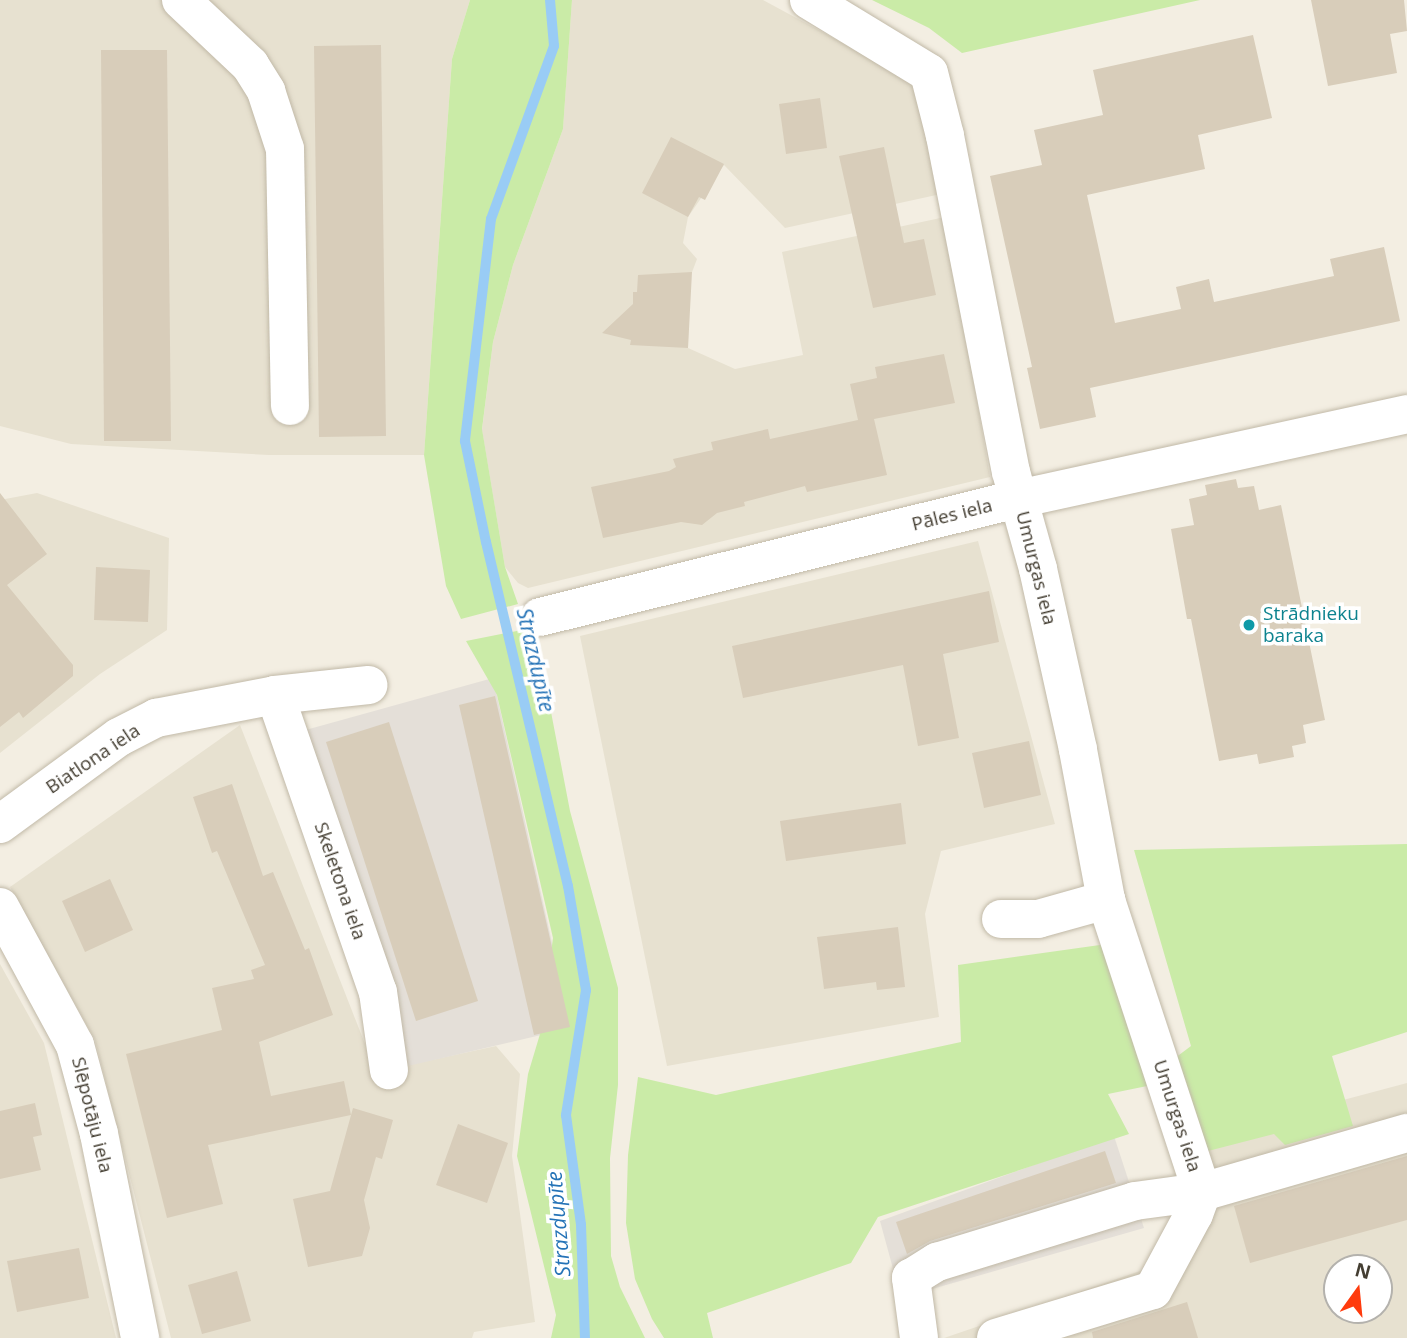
<!DOCTYPE html>
<html>
<head>
<meta charset="utf-8">
<style>
  body { margin:0 }
  #map { position:relative; width:1407px; height:1338px; overflow:hidden; background:#f3eee2; font-family:"Open Sans",sans-serif }
  div>[style] { position:absolute }
  [style*='--x'] { left:calc(var(--x)*1px); top:calc(var(--y)*1px); width:calc(var(--w)*1px); rotate:calc(var(--a)*1deg) }
  .residential>* { inset:0; background:#e7e1d0 }
  .industrial>* { inset:0; background:#e4dfd8 }
  .green>* { inset:0; background:#caeba7 }
  .stream>* { height:10px; margin:-5px; padding:0 5px; transform-origin:5px; border-radius:5px; background:#99ccf5 }
  .building>* { inset:0; background:#d8cdba }
  .roads { filter:drop-shadow(0 0 2px #c1b9a7) drop-shadow(0 0 2px #c1b9a7) }
  .minor>* { height:38px; margin:-19px; padding:0 19px; transform-origin:19px; border-radius:19px; background:#fff }
  .dots>* { width:19px; height:19px; translate:-50% -50%; box-sizing:border-box; border:4px solid #fff; border-radius:50% }
  span { translate:-50% -50%; white-space:nowrap; text-align:center; line-height:1.15; -webkit-text-stroke:7px #fff; paint-order:stroke }
  .street-label { font-size:19px; color:#443e32 }
  .culture-label { font-size:19px; color:#0d838f }
  .left { translate:0 -50%; text-align:left }
  .water-label { font-size:21px; color:#2573b7; font-style:italic }
  .north { position:absolute; left:1323px; top:1254px; width:70px; height:70px; box-sizing:border-box; background:#fff; border:2px solid #b4b2ad; border-radius:50%; rotate:15deg; font-size:19px; font-weight:700; line-height:28px; text-align:center; color:#443e32 }
  .north::after { content:''; display:block; margin:auto; width:24px; height:32px; background:#ff3b0d; clip-path:polygon(50% 0,100% 100%,50% 72%,0 100%) }
</style>
</head>
<body>
<div id="map">
  <div class="residential">
    <div style="clip-path:polygon(0 0,470px 0,452px 59px,424px 455px,269px 455px,71px 444px,0 426px)"></div>
    <div style="clip-path:polygon(572px 0,763px 0,913px 81px,941px 194px,785px 228px,724px 165px,688px 217px,683px 243px,697px 259px,689px 280px,688px 348px,735px 369px,803px 355px,782px 252px,945px 217px,990px 477px,528px 588px,518px 583px,505px 567px,482px 430px,493px 342px,513px 265px,563px 129px)"></div>
    <div style="clip-path:polygon(37px 493px,169px 538px,167px 630px,100px 674px,0 753px,0 500px)"></div>
    <div style="clip-path:polygon(978px 541px,1055px 824px,941px 851px,925px 914px,939px 1017px,667px 1066px,580px 636px)"></div>
    <div style="clip-path:polygon(240px 725px,376px 1072px,496px 1046px,520px 1074px,512px 1156px,535px 1322px,474px 1332px,472px 1338px,171px 1338px,95px 1040px,10px 887px)"></div>
    <div style="clip-path:polygon(0 964px,44px 1043px,116px 1338px,0 1338px)"></div>
    <div style="clip-path:polygon(evenodd,1407px 1083px,1407px 1338px,944px 1338px,1143px 1270px,1216px 1134px,1407px 1083px,1337px 1268px,1379px 1268px,1379px 1310px,1337px 1310px,1337px 1268px)"></div>
  </div>
  <div class="industrial">
    <div style="clip-path:polygon(493px 678px,571px 1028px,408px 1066px,302px 731px)"></div>
    <div style="clip-path:polygon(1114px 1136px,1144px 1228px,901px 1298px,880px 1221px)"></div>
  </div>
  <div class="green">
    <div style="clip-path:polygon(470px 0,572px 0,563px 129px,513px 265px,493px 342px,482px 429px,505px 567px,518px 604px,461px 619px,446px 586px,424px 455px,452px 59px)"></div>
    <div style="clip-path:polygon(872px 0,1200px 0,962px 53px,929px 28px)"></div>
    <div style="clip-path:polygon(522px 630px,538px 644px,570px 811px,618px 988px,618px 1085px,610px 1158px,611px 1256px,620px 1287px,645px 1338px,551px 1338px,556px 1315px,517px 1156px,528px 1074px,540px 1034px,553px 938px,497px 695px,466px 641px)"></div>
    <div style="clip-path:polygon(1407px 844px,1407px 1032px,1332px 1056px,1353px 1126px,1285px 1145px,1274px 1134px,1208px 1151px,1175px 1058px,1191px 1046px,1134px 850px)"></div>
    <div style="clip-path:polygon(1107px 944px,1152px 1085px,1108px 1094px,1129px 1134px,878px 1217px,851px 1263px,707px 1313px,713px 1338px,664px 1338px,652px 1319px,635px 1279px,626px 1223px,628px 1155px,638px 1077px,716px 1095px,961px 1042px,958px 965px)"></div>
  </div>
  <div class="stream">
    <div style="--x:550;--y:0;--w:46;--a:85"></div>
    <div style="--x:554;--y:46;--w:184;--a:110"></div>
    <div style="--x:491;--y:219;--w:224;--a:96.7"></div>
    <div style="--x:465;--y:441;--w:103;--a:78.3"></div>
    <div style="--x:486;--y:542;--w:354;--a:76.6"></div>
    <div style="--x:568;--y:886;--w:106;--a:80.2"></div>
    <div style="--x:586;--y:990;--w:127;--a:99.1"></div>
    <div style="--x:566;--y:1115;--w:111;--a:82.2"></div>
    <div style="--x:581;--y:1225;--w:113;--a:88"></div>
  </div>
  <div class="building">
    <div style="clip-path:polygon(1311px 0,1404px 0,1407px 31px,1390px 34px,1397px 73px,1328px 86px)"></div>
    <div style="clip-path:polygon(1253px 35px,1272px 118px,1198px 135px,1205px 169px,1087px 195px,1115px 323px,1181px 309px,1176px 287px,1209px 279px,1214px 302px,1334px 276px,1330px 259px,1384px 247px,1400px 321px,1090px 388px,1096px 417px,1040px 429px,1027px 368px,1032px 367px,990px 176px,1042px 165px,1034px 130px,1103px 115px,1093px 70px)"></div>
    <div style="clip-path:polygon(381px 45px,386px 436px,319px 437px,314px 46px)"></div>
    <div style="clip-path:polygon(101px 50px,167px 50px,171px 441px,104px 441px)"></div>
    <div style="clip-path:polygon(820px 98px,827px 148px,786px 154px,779px 104px)"></div>
    <div style="clip-path:polygon(671px 137px,724px 164px,705px 200px,699px 197px,688px 217px,642px 193px)"></div>
    <div style="clip-path:polygon(884px 147px,904px 243px,924px 239px,936px 295px,873px 308px,839px 156px)"></div>
    <div style="clip-path:polygon(692px 272px,688px 348px,630px 345px,631px 340px,602px 333px,633px 304px,633px 292px,637px 292px,638px 275px)"></div>
    <div style="clip-path:polygon(944px 354px,955px 403px,874px 419px,887px 475px,807px 492px,805px 486px,744px 502px,745px 506px,717px 513px,702px 525px,681px 522px,603px 538px,591px 487px,669px 471px,676px 467px,673px 459px,713px 450px,711px 442px,768px 429px,770px 439px,858px 420px,850px 384px,877px 378px,875px 367px)"></div>
    <div style="clip-path:polygon(1236px 479px,1238px 488px,1254px 486px,1259px 510px,1281px 505px,1325px 720px,1303px 725px,1306px 743px,1292px 746px,1294px 757px,1259px 764px,1257px 754px,1219px 761px,1191px 619px,1187px 619px,1171px 529px,1194px 525px,1189px 499px,1207px 495px,1205px 485px)"></div>
    <div style="clip-path:polygon(0 493px,47px 554px,7px 585px,73px 665px,73px 676px,23px 718px,19px 712px,0 727px)"></div>
    <div style="clip-path:polygon(96px 567px,150px 570px,148px 622px,94px 620px)"></div>
    <div style="clip-path:polygon(989px 591px,999px 642px,943px 654px,959px 738px,918px 746px,903px 665px,743px 698px,732px 646px)"></div>
    <div style="clip-path:polygon(495px 696px,570px 1027px,534px 1035px,459px 705px)"></div>
    <div style="clip-path:polygon(389px 722px,478px 1001px,416px 1021px,326px 742px)"></div>
    <div style="clip-path:polygon(1029px 741px,1041px 795px,984px 808px,972px 753px)"></div>
    <div style="clip-path:polygon(232px 784px,263px 876px,273px 872px,305px 950px,309px 948px,333px 1015px,259px 1042px,271px 1096px,344px 1081px,351px 1115px,208px 1145px,223px 1204px,167px 1218px,126px 1054px,222px 1030px,212px 988px,254px 979px,251px 970px,265px 965px,217px 851px,212px 853px,193px 797px)"></div>
    <div style="clip-path:polygon(901px 803px,906px 844px,786px 861px,780px 821px)"></div>
    <div style="clip-path:polygon(110px 879px,133px 930px,85px 952px,62px 901px)"></div>
    <div style="clip-path:polygon(898px 927px,905px 987px,877px 990px,876px 982px,824px 989px,817px 937px)"></div>
    <div style="clip-path:polygon(35px 1103px,42px 1135px,33px 1137px,41px 1170px,0 1179px,0 1111px)"></div>
    <div style="clip-path:polygon(353px 1108px,393px 1120px,382px 1159px,376px 1157px,364px 1200px,370px 1228px,362px 1256px,308px 1267px,293px 1199px,330px 1191px)"></div>
    <div style="clip-path:polygon(458px 1124px,508px 1143px,487px 1203px,436px 1185px)"></div>
    <div style="clip-path:polygon(1105px 1151px,1116px 1183px,930px 1241px,907px 1254px,896px 1222px)"></div>
    <div style="clip-path:polygon(1407px 1156px,1407px 1220px,1250px 1263px,1234px 1206px)"></div>
    <div style="clip-path:polygon(79px 1248px,89px 1298px,17px 1312px,7px 1261px)"></div>
    <div style="clip-path:polygon(237px 1271px,251px 1321px,202px 1334px,188px 1285px)"></div>
    <div style="clip-path:polygon(1187px 1302px,1198px 1338px,1093px 1338px,1092px 1332px)"></div>
  </div>
  <div class="roads">
    <div class="minor">
      <div style="--x:181;--y:0;--w:95;--a:43.3"></div>
      <div style="--x:250;--y:65;--w:31;--a:58"></div>
      <div style="--x:266;--y:91;--w:61;--a:71.9"></div>
      <div style="--x:285;--y:149;--w:257;--a:88.9"></div>
      <div style="--x:809;--y:0;--w:140;--a:31.3"></div>
      <div style="--x:929;--y:73;--w:65;--a:75.7"></div>
      <div style="--x:945;--y:136;--w:342;--a:78.9"></div>
      <div style="--x:1011;--y:472;--w:101;--a:74.4"></div>
      <div style="--x:1038;--y:569;--w:185;--a:77.5"></div>
      <div style="--x:1078;--y:750;--w:153;--a:79.4"></div>
      <div style="--x:1106;--y:900;--w:307;--a:71.8"></div>
      <div style="--x:540;--y:617;--w:492;--a:-13.9"></div>
      <div style="--x:1018;--y:499;--w:398;--a:-12.3"></div>
      <div style="--x:275;--y:695;--w:314;--a:70.9"></div>
      <div style="--x:378;--y:992;--w:79;--a:82"></div>
      <div style="--x:0;--y:824;--w:147;--a:-36.2"></div>
      <div style="--x:119;--y:737;--w:42;--a:-27.2"></div>
      <div style="--x:156;--y:718;--w:121;--a:-10.9"></div>
      <div style="--x:275;--y:695;--w:94;--a:-6.1"></div>
      <div style="--x:0;--y:907;--w:157;--a:61.5"></div>
      <div style="--x:75;--y:1045;--w:92;--a:74.9"></div>
      <div style="--x:99;--y:1134;--w:208;--a:78.6"></div>
      <div style="--x:1001;--y:919;--w:37;--a:0"></div>
      <div style="--x:1038;--y:919;--w:71;--a:-15.6"></div>
      <div style="--x:919;--y:1338;--w:61;--a:-97.6"></div>
      <div style="--x:911;--y:1278;--w:31;--a:-32"></div>
      <div style="--x:937;--y:1262;--w:207;--a:-17.1"></div>
      <div style="--x:1135;--y:1201;--w:68;--a:-7.7"></div>
      <div style="--x:1202;--y:1192;--w:213;--a:-16.1"></div>
      <div style="--x:996;--y:1338;--w:164;--a:-17"></div>
      <div style="--x:1153;--y:1290;--w:86;--a:-61.7"></div>
      <div style="--x:1194;--y:1214;--w:23;--a:-70"></div>
    </div>
  </div>
  <div class="dots">
    <div style="left:1249px;top:625px;background:#0f9aa8"></div>
  </div>
  <div class="street-label">
    <span style="left:952px;top:515px;rotate:-14deg">Pāles iela</span>
    <span style="left:1036px;top:568px;rotate:76deg">Umurgas iela</span>
    <span style="left:93px;top:759px;rotate:-34deg">Biatlona iela</span>
    <span style="left:340px;top:881px;rotate:71deg">Skeletona iela</span>
    <span style="left:92px;top:1115px;rotate:76deg">Slēpotāju iela</span>
    <span style="left:1177px;top:1116px;rotate:72deg">Umurgas iela</span>
  </div>
  <div class="culture-label">
    <span class="left" style="left:1263px;top:625px">Strādnieku<br>baraka</span>
  </div>
  <div class="water-label">
    <span style="left:536px;top:660px;rotate:77deg">Strazdupīte</span>
    <span style="left:558px;top:1224px;rotate:-95deg">Strazdupīte</span>
  </div>
  <div class="north">N</div>
</div>
</body>
</html>
